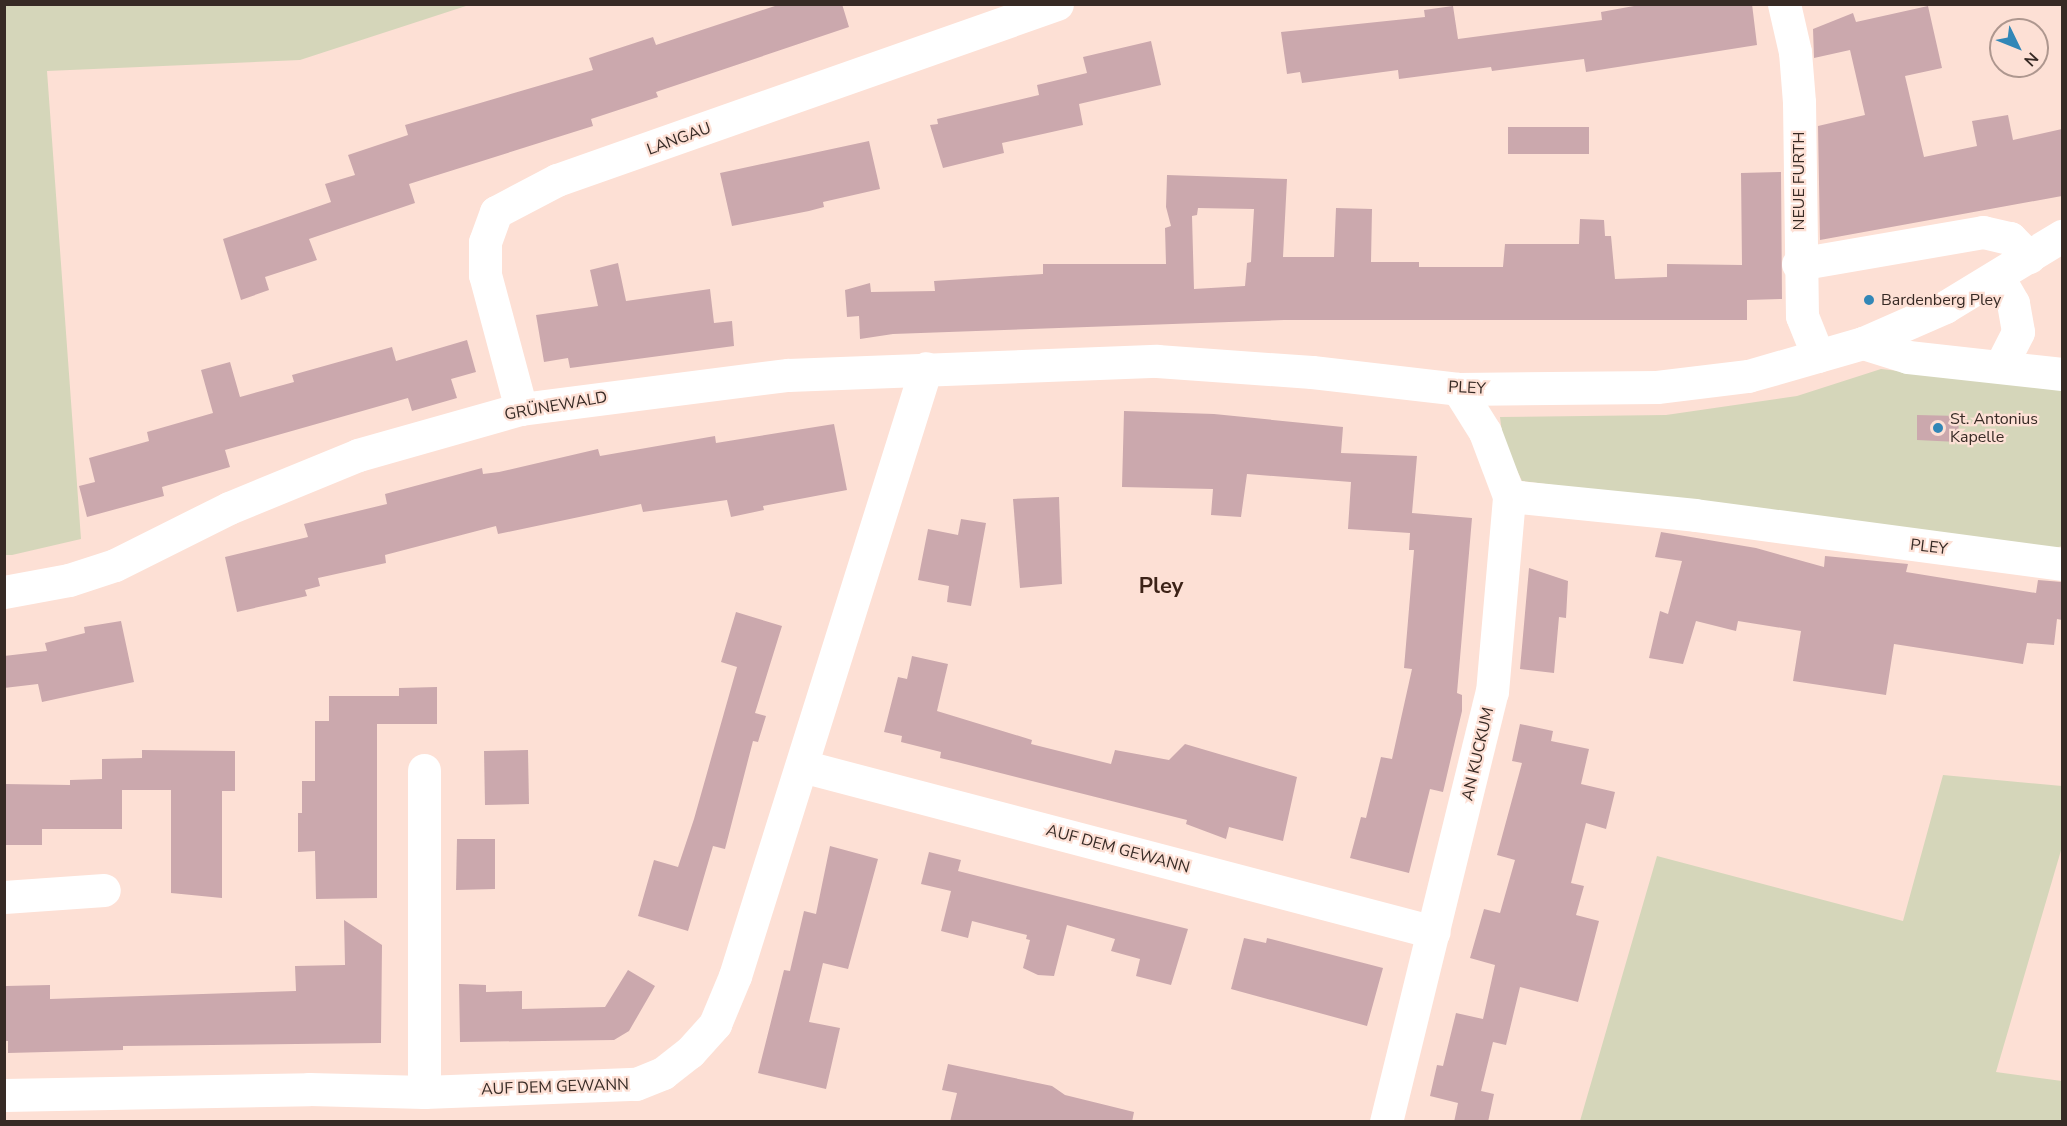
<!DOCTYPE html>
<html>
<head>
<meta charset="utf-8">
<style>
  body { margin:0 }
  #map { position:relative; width:2067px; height:1126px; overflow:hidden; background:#fde0d5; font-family:"Nunito Sans",sans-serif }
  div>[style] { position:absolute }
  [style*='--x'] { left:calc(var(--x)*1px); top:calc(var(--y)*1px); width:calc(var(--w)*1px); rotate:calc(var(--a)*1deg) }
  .green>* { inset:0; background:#d5d6ba }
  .building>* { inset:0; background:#cba8ad }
  .minor>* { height:33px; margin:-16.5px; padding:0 16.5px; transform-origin:16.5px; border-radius:16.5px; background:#fff }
  .dots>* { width:16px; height:16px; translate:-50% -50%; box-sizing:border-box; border:3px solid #fde0d5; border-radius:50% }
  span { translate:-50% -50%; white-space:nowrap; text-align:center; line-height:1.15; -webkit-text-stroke:4.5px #fde0d5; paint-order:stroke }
  .street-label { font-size:16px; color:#372a25 }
  .poi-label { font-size:16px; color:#372a25 }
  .left { translate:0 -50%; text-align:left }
  .district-label { font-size:22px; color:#3d2318; font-weight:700 }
  .frame { position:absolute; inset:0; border:6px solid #372a25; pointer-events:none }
  .north { position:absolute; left:1989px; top:18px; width:60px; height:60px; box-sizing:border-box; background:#fde0d5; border:2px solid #ae978f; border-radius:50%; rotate:133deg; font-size:16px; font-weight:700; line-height:24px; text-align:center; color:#372a25 }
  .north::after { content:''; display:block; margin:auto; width:21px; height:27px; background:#3287b7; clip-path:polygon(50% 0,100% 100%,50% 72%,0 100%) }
</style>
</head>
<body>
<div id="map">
  <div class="green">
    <div style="clip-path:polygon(4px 5px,469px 5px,300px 60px,47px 71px,81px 539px,12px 555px,4px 555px)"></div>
    <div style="clip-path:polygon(1881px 369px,2062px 389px,2062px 546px,2052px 549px,1522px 481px,1503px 441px,1500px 417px,1666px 415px,1797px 396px)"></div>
    <div style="clip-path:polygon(1943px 775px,2062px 786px,2062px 847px,1996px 1072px,2062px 1081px,2062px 1121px,1580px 1121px,1657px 856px,1903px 921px)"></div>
  </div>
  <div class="building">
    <div style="clip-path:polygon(781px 4px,842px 4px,849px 27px,656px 92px,658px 97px,591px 119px,593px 126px,409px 184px,415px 203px,309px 239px,317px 260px,265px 277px,269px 290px,241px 300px,223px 239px,331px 202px,325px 184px,355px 175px,348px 155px,408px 135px,405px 125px,593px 70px,589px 58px,653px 37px,656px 45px)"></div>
    <div style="clip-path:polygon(1645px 4px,1752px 4px,1757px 45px,1586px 72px,1584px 59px,1492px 71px,1491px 67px,1399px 79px,1398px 70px,1302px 83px,1300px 72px,1287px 74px,1281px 32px,1425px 17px,1424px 10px,1453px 6px,1458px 39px,1602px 20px,1601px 12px)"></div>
    <div style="clip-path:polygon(1928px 6px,1942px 68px,1905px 76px,1924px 157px,1977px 146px,1972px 121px,2008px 115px,2013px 140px,2062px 129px,2062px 196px,1820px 240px,1818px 126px,1865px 115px,1850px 50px,1814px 58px,1813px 29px,1853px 13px,1856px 22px)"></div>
    <div style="clip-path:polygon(1151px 41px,1161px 85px,1079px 104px,1083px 125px,1002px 143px,1004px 153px,943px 168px,930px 125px,938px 124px,937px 119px,1039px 95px,1037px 85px,1087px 73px,1083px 57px)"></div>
    <div style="clip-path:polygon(1508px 127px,1589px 127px,1589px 154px,1508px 154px)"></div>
    <div style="clip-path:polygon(869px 141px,880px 189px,823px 202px,824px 207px,809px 211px,732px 226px,720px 173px)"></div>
    <div style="clip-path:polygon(evenodd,1781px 172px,1782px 299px,1747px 300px,1747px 320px,1284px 320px,893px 334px,860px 339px,859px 316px,847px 317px,845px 290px,870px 283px,871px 292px,935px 291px,934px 281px,1043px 274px,1043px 264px,1166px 264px,1165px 228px,1171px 226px,1166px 207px,1167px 175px,1287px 179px,1283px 257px,1334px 257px,1336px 208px,1372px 209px,1371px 262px,1419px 262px,1419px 267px,1503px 267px,1505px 244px,1579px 244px,1580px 219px,1604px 220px,1605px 236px,1611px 236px,1615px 279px,1667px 277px,1667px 264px,1742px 265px,1741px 173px,1781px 172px,1198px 208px,1254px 209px,1251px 262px,1247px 263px,1245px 286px,1194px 289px,1192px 216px,1197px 215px,1198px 208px)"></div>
    <div style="clip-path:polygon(618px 263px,626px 301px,710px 289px,714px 323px,732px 321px,734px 346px,570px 368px,568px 358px,544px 362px,536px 315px,598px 306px,590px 270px)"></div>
    <div style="clip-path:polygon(467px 340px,476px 372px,451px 379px,457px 398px,412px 411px,408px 398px,225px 450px,230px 467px,162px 487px,164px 496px,87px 517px,79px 486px,95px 482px,89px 458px,149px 441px,147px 432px,213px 413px,201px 370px,230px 362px,240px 397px,294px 382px,292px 375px,392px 347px,396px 361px)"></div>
    <div style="clip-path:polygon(1124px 411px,1214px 414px,1343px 427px,1341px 453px,1417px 456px,1412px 513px,1472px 518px,1457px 693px,1462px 695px,1462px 711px,1443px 792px,1430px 789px,1409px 873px,1350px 858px,1361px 817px,1366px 818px,1381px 757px,1392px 759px,1412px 669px,1404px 668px,1414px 550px,1409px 550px,1410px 533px,1348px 529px,1351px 482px,1247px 474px,1241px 517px,1211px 515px,1213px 489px,1122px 487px)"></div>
    <div style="clip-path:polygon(1917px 415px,1959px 416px,1958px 442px,1917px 440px)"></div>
    <div style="clip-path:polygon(834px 424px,847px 490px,763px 506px,764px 510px,731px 517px,727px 500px,643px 512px,641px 504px,498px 534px,496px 526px,385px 555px,386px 563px,318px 578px,320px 586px,305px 590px,307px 596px,237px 612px,225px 557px,308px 537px,304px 524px,387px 504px,385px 494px,482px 468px,483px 474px,499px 472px,598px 449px,600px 456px,715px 436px,716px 443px)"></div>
    <div style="clip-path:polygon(1059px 497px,1062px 584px,1020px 588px,1013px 499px)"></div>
    <div style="clip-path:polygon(961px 519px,986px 523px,971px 606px,947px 602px,949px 586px,918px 580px,928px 529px,958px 535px)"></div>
    <div style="clip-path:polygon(1661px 532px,1756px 548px,1824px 567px,1825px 556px,1908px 564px,1906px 572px,2036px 593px,2038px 580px,2062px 582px,2062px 620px,2057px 619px,2054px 645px,2027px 643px,2023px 664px,1894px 644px,1886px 695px,1793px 681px,1801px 631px,1738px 621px,1736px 631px,1696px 621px,1683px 664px,1649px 658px,1660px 611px,1668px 614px,1682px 561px,1655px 557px)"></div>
    <div style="clip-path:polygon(1529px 568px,1568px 581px,1566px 618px,1559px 617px,1554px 673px,1520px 669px)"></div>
    <div style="clip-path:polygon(736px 612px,782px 626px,755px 713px,766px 716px,758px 742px,753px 741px,725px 849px,713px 846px,688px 931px,638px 916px,654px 860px,678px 867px,694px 819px,737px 667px,721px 662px)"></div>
    <div style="clip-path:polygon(121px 621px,134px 682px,42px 702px,38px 684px,4px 688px,4px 656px,47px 651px,45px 643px,85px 633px,84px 627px)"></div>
    <div style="clip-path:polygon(912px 656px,948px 664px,937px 711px,1032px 740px,1031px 744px,1111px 764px,1115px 750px,1169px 760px,1185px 744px,1297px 777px,1283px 841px,1229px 827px,1226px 839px,1186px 824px,1187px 820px,957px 762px,940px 758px,941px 752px,901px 742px,902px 736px,884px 732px,898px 677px,907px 679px)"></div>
    <div style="clip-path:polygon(437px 687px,437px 724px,377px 724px,377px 898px,316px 899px,315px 851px,298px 852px,298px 813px,302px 813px,302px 781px,315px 781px,315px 721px,329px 721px,329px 696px,399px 696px,399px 688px)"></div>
    <div style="clip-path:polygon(1520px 724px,1553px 731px,1551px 741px,1589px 749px,1581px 784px,1615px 792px,1606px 829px,1586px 823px,1571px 883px,1584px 886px,1576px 915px,1599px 921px,1578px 1002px,1520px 987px,1506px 1045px,1493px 1042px,1481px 1091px,1494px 1094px,1488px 1122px,1454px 1122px,1458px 1103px,1430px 1096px,1437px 1065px,1443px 1066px,1456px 1013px,1483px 1019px,1495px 965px,1470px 958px,1484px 909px,1500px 913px,1515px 860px,1497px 855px,1522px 763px,1512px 761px)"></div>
    <div style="clip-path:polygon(142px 750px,235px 751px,235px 791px,222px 791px,222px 898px,171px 893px,171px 790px,122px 790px,122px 829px,42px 829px,42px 845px,4px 845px,4px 784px,70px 785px,70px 780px,102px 779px,102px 759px,142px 758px)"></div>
    <div style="clip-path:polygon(528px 750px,529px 804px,485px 805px,484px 751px)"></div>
    <div style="clip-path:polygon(457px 839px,495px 839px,495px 889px,456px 890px)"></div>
    <div style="clip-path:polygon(830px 846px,878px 859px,848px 969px,823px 963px,809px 1022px,840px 1028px,826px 1089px,758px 1073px,784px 970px,790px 971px,804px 911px,816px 914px)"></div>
    <div style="clip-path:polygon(929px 852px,961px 860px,958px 871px,1188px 929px,1171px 985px,1136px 976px,1140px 959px,1111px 951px,1115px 939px,1067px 925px,1054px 976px,1038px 975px,1023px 968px,1030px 940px,1026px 939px,1027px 935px,972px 921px,968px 938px,941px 931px,951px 891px,921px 884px)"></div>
    <div style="clip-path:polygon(344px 920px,382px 945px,381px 1043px,123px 1046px,123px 1050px,8px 1053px,8px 1041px,4px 1041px,6px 986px,50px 985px,50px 999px,296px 991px,295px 966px,345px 965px)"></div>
    <div style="clip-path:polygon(1244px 938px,1266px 943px,1267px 938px,1383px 968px,1367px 1026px,1231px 989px)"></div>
    <div style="clip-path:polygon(628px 970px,655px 986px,629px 1031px,614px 1040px,460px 1042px,459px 984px,486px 985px,486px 992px,522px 991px,522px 1009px,605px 1007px)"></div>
    <div style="clip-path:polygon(948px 1064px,1052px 1086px,1065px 1095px,1134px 1112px,1132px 1122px,950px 1122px,957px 1093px,942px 1090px)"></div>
  </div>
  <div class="minor">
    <div style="--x:1784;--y:4;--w:49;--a:77.1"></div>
    <div style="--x:1795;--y:52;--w:50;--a:85.4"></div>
    <div style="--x:1799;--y:102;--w:214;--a:89.2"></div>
    <div style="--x:1802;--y:316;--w:43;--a:68.2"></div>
    <div style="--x:1798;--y:264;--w:188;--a:-9.8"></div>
    <div style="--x:1983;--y:232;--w:28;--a:13"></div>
    <div style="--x:2010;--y:238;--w:27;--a:45"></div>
    <div style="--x:1998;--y:277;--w:30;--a:60"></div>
    <div style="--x:2013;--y:303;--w:29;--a:80"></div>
    <div style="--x:2018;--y:332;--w:36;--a:117"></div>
    <div style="--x:1863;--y:343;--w:47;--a:17.3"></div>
    <div style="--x:1908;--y:357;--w:155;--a:6.3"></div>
    <div style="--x:521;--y:409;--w:139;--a:-105"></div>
    <div style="--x:485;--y:275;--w:33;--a:-90"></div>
    <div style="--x:485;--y:242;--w:32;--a:-70"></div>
    <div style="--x:496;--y:212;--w:69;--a:-27.7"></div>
    <div style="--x:557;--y:180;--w:530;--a:-19.39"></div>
    <div style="--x:1509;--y:496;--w:187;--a:5.8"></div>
    <div style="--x:1695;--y:515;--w:370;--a:7.6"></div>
    <div style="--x:4;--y:592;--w:66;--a:-10.5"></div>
    <div style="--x:69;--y:580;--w:48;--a:-18.1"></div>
    <div style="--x:115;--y:565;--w:127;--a:-26.6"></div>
    <div style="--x:229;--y:508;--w:139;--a:-22.3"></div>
    <div style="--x:358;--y:455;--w:169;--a:-15.8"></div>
    <div style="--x:521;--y:409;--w:269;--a:-7.3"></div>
    <div style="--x:788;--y:375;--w:369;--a:-2.2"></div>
    <div style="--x:1157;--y:361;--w:155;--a:4.1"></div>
    <div style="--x:1312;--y:372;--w:147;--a:6.6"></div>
    <div style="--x:1458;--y:389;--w:199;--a:-0.6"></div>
    <div style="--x:1657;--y:387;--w:92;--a:-6.9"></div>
    <div style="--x:1748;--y:376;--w:120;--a:-16"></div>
    <div style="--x:1863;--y:343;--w:90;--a:-23.7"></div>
    <div style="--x:1945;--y:307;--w:137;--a:-31.3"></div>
    <div style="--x:802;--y:766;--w:653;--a:14.72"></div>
    <div style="--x:4;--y:897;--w:100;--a:-4"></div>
    <div style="--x:424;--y:1092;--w:322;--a:-90"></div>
    <div style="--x:4;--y:1095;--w:305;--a:-1.1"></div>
    <div style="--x:309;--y:1089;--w:115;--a:1.5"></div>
    <div style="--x:424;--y:1092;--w:212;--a:-2.2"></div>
    <div style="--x:636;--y:1084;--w:29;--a:-22"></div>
    <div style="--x:663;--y:1073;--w:34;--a:-38"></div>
    <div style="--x:690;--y:1052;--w:38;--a:-48"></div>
    <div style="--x:715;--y:1024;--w:52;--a:-67.4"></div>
    <div style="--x:735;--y:976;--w:637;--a:-72.56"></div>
    <div style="--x:1386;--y:1122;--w:443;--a:-76.2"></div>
    <div style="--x:1492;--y:692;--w:197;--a:-85"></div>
    <div style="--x:1509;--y:496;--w:68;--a:-110.6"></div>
    <div style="--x:1485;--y:432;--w:51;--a:-122.1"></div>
  </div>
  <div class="dots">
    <div style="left:1869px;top:300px;background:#3287b7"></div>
    <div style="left:1938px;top:428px;background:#3287b7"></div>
  </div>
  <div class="street-label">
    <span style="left:679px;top:139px;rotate:-20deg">LANGAU</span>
    <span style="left:1799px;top:181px;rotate:-90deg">NEUE FURTH</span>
    <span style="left:1467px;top:388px;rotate:3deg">PLEY</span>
    <span style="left:556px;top:406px;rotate:-10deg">GRÜNEWALD</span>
    <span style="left:1929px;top:547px;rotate:7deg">PLEY</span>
    <span style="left:1478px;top:754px;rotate:-77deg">AN KUCKUM</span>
    <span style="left:1118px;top:849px;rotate:15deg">AUF DEM GEWANN</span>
    <span style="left:555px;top:1087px;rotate:-2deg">AUF DEM GEWANN</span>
  </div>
  <div class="poi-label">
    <span class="left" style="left:1881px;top:300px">Bardenberg Pley</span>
    <span class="left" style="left:1950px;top:428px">St. Antonius<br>Kapelle</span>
  </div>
  <div class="district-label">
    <span style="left:1161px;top:587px">Pley</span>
  </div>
  <div class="frame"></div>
  <div class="north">N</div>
</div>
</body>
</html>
